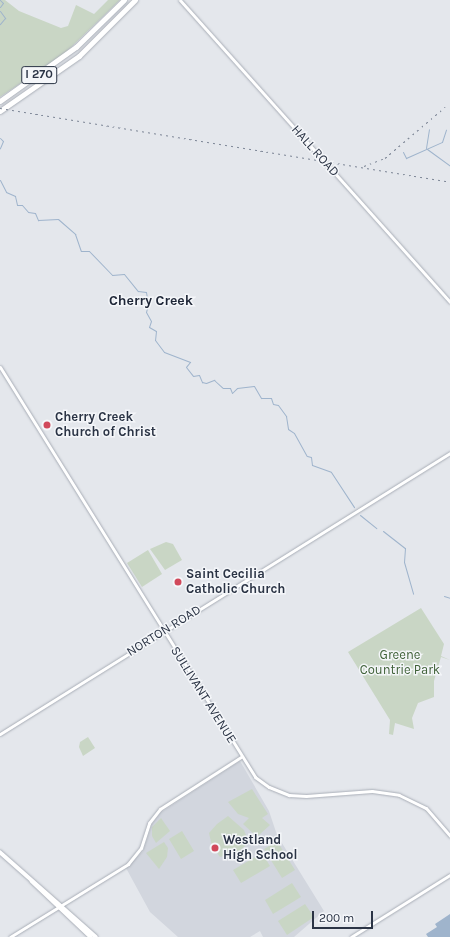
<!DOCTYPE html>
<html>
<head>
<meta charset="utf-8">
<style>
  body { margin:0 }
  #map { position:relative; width:450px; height:937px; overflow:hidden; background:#e4e7ec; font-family:Karla,sans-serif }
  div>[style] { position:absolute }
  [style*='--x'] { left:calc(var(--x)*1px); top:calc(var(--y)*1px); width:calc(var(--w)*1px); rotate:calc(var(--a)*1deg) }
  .built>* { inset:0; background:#d2d6de }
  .green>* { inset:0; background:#c9d6c5 }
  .water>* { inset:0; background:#9fb4cc }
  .stream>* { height:1px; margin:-0.5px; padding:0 0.5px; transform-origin:0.5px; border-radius:0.5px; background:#9fb4cc }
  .roads { filter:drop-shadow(0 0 1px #a9aeb7) drop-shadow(0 0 1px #a9aeb7) }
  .secondary>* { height:3px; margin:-1.5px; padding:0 1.5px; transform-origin:1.5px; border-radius:1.5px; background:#fff }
  .primary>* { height:3.5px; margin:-1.75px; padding:0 1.75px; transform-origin:1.75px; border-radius:1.75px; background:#fff }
  .highway>* { height:4.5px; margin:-2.25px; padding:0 2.25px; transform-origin:2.25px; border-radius:2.25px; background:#fff }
  .rail>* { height:1px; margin-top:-0.5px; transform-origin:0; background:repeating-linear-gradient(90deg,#7d8696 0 2px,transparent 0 6px) }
  .dots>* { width:11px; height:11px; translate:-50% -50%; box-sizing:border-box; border:2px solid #f4f6f9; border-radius:50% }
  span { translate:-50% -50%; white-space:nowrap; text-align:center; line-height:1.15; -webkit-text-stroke:3px #f4f6f9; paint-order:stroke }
  .shield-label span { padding:1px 3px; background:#f4f6f9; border:1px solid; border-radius:3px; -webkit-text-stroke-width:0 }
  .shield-label { font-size:12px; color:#2b3445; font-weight:700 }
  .street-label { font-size:13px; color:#2b3445 }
  .poi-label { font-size:13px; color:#2b3445; font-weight:700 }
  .left { translate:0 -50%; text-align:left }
  .park-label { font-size:13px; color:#3f6138 }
  .neighbourhood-label { font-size:14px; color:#1d2536; font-weight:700 }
  .scale { position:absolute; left:312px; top:911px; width:61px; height:18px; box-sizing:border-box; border:2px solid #2b3445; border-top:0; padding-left:5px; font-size:12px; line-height:14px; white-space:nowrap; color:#2b3445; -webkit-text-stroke:3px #f4f6f9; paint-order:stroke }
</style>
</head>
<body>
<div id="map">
  <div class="built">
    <div style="clip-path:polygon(240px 761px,269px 811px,277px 835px,324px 911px,294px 937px,263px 937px,260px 931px,250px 937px,178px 937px,150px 912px,126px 868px,143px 851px,152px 824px,160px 813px)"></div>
  </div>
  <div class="green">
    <div style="clip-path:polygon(0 0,5px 0,19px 11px,61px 28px,68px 26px,76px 5px,94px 14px,108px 0,120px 0,63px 55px,0 97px)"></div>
    <div style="clip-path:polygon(166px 542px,173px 544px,182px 560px,165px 570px,150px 549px)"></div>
    <div style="clip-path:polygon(148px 550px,162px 574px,142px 587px,127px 563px)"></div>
    <div style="clip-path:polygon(421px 608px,444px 644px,441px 656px,450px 660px,441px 657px,434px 681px,434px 697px,418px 703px,412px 718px,414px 729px,395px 723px,393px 735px,389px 734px,390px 720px,348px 652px)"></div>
    <div style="clip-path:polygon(88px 737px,95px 748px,83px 756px,79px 747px,80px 742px)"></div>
    <div style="clip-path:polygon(252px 789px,268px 814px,262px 818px,270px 825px,259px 835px,256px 836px,243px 824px,249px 818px,238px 814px,228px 802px)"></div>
    <div style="clip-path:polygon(228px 816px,244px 830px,249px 843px,239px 851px,220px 857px,212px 846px,209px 833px,217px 824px)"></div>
    <div style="clip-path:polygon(161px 818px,170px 831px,156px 843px,152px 836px,152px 827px)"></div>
    <div style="clip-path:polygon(182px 831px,194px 851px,181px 859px,169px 839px)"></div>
    <div style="clip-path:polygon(277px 841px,295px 870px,282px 878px,264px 849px)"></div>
    <div style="clip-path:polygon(164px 842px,168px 848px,167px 857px,159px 869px,146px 853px)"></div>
    <div style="clip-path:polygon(262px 853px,270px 866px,241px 883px,233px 870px)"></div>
    <div style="clip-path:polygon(292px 883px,301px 897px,273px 914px,265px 900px)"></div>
    <div style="clip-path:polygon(305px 904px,314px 917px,287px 935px,278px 921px)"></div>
  </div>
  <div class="water">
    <div style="clip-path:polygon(450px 914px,450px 937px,428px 937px,426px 934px,437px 927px,435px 924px)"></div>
  </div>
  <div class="stream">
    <div style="--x:0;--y:0;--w:4;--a:45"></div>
    <div style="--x:3;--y:3;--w:5;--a:127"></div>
    <div style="--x:0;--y:11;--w:9;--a:54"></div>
    <div style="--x:5;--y:18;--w:8;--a:130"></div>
    <div style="--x:0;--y:138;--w:4;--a:45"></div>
    <div style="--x:3;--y:141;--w:8;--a:113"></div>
    <div style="--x:426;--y:148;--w:19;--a:-81"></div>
    <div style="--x:427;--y:149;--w:29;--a:36"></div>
    <div style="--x:403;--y:152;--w:7;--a:63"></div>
    <div style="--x:406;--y:158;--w:39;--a:-24"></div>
    <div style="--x:442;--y:142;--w:13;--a:-72"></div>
    <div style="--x:0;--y:180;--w:13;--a:63"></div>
    <div style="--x:6;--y:192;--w:10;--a:24"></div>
    <div style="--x:15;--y:196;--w:9;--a:77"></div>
    <div style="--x:17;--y:205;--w:5;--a:0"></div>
    <div style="--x:22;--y:205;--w:9;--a:49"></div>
    <div style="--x:28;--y:212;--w:7;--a:8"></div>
    <div style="--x:35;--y:213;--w:8;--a:67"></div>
    <div style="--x:38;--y:220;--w:20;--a:-3"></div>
    <div style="--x:58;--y:219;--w:23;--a:41"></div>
    <div style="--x:75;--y:234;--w:18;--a:71"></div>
    <div style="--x:81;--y:251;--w:8;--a:0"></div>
    <div style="--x:89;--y:251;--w:33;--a:46"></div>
    <div style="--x:112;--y:275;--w:12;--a:-5"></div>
    <div style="--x:124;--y:274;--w:22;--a:51"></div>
    <div style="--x:138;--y:291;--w:8;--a:7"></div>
    <div style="--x:146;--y:292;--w:12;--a:81"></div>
    <div style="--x:148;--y:304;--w:8;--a:104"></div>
    <div style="--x:146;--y:312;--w:10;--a:61"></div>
    <div style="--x:151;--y:321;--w:6;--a:108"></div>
    <div style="--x:149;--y:327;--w:8;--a:30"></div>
    <div style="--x:156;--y:331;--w:9;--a:96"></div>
    <div style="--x:155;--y:340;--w:15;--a:53"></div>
    <div style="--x:164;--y:352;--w:28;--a:21"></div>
    <div style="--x:190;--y:362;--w:6;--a:129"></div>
    <div style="--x:186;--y:367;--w:11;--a:52"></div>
    <div style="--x:193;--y:376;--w:6;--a:-9"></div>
    <div style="--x:199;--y:375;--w:8;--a:67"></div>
    <div style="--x:202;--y:382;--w:4;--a:14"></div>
    <div style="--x:206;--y:383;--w:9;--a:-21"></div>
    <div style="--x:214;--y:380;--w:12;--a:42"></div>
    <div style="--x:223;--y:388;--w:7;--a:0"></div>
    <div style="--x:230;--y:388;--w:5;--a:68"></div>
    <div style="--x:232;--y:393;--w:7;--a:-45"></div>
    <div style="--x:237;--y:388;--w:17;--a:-7"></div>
    <div style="--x:254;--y:386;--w:14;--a:60"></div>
    <div style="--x:261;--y:398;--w:10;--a:0"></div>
    <div style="--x:271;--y:398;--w:6;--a:72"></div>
    <div style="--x:273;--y:404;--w:5;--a:11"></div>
    <div style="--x:278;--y:405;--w:14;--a:54"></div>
    <div style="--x:286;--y:416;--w:13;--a:81"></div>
    <div style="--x:288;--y:429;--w:7;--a:34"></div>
    <div style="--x:294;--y:433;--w:26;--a:61"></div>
    <div style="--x:307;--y:456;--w:4;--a:14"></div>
    <div style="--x:311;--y:457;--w:8;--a:83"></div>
    <div style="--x:312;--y:465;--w:20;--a:20"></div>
    <div style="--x:331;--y:472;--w:42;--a:56.7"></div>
    <div style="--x:360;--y:515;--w:21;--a:39"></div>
    <div style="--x:383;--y:531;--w:28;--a:38"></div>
    <div style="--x:405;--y:548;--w:14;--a:94"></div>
    <div style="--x:404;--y:562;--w:33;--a:74"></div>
    <div style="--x:444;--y:596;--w:6;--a:18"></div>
  </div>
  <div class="roads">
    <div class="secondary">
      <div style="--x:180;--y:0;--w:405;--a:48.2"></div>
      <div style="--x:0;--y:367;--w:483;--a:58.1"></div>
      <div style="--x:255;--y:777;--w:17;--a:36"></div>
      <div style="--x:269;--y:787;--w:22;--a:22"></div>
      <div style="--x:289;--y:795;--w:17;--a:3"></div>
      <div style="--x:306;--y:796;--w:66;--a:-4.3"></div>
      <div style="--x:372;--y:791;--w:27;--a:8"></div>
      <div style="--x:399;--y:795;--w:30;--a:26"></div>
      <div style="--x:426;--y:808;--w:37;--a:49"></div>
      <div style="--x:0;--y:734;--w:531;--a:-31.98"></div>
      <div style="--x:10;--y:937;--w:139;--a:-31.7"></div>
      <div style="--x:128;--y:864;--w:21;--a:-51"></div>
      <div style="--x:141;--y:848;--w:26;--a:-72"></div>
      <div style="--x:149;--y:823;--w:18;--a:-52"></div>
      <div style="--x:160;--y:809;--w:96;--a:-32.7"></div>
      <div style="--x:351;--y:937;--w:117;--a:-32.1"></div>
    </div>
    <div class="primary">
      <div style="--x:0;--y:852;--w:128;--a:41.5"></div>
      <div style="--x:32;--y:881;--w:81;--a:43.5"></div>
    </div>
    <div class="highway">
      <div style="--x:0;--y:101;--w:93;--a:-35.4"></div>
      <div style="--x:76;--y:47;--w:67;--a:-44.4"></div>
      <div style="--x:0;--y:111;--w:96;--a:-34.8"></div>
      <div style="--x:79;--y:56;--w:79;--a:-45"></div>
    </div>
  </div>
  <div class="rail">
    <div style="--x:0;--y:108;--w:456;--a:9.3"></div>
    <div style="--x:364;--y:166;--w:22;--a:-21"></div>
    <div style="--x:385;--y:158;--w:79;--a:-40.4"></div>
  </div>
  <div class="dots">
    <div style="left:47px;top:425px;background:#d1495b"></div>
    <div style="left:178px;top:582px;background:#d1495b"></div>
    <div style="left:215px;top:848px;background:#d1495b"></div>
  </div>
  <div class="shield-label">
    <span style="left:39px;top:75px">I 270</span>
  </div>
  <div class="street-label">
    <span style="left:315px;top:151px;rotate:48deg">HALL ROAD</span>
    <span style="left:164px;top:631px;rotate:-32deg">NORTON ROAD</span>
    <span style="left:203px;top:695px;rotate:58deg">SULLIVANT AVENUE</span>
  </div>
  <div class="poi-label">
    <span class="left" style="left:55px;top:425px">Cherry Creek<br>Church of Christ</span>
    <span class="left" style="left:186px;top:582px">Saint Cecilia<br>Catholic Church</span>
    <span class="left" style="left:223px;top:848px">Westland<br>High School</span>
  </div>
  <div class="park-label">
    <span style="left:400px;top:663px">Greene<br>Countrie Park</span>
  </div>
  <div class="neighbourhood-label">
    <span style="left:151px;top:301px">Cherry Creek</span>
  </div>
  <div class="scale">200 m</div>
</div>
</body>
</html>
